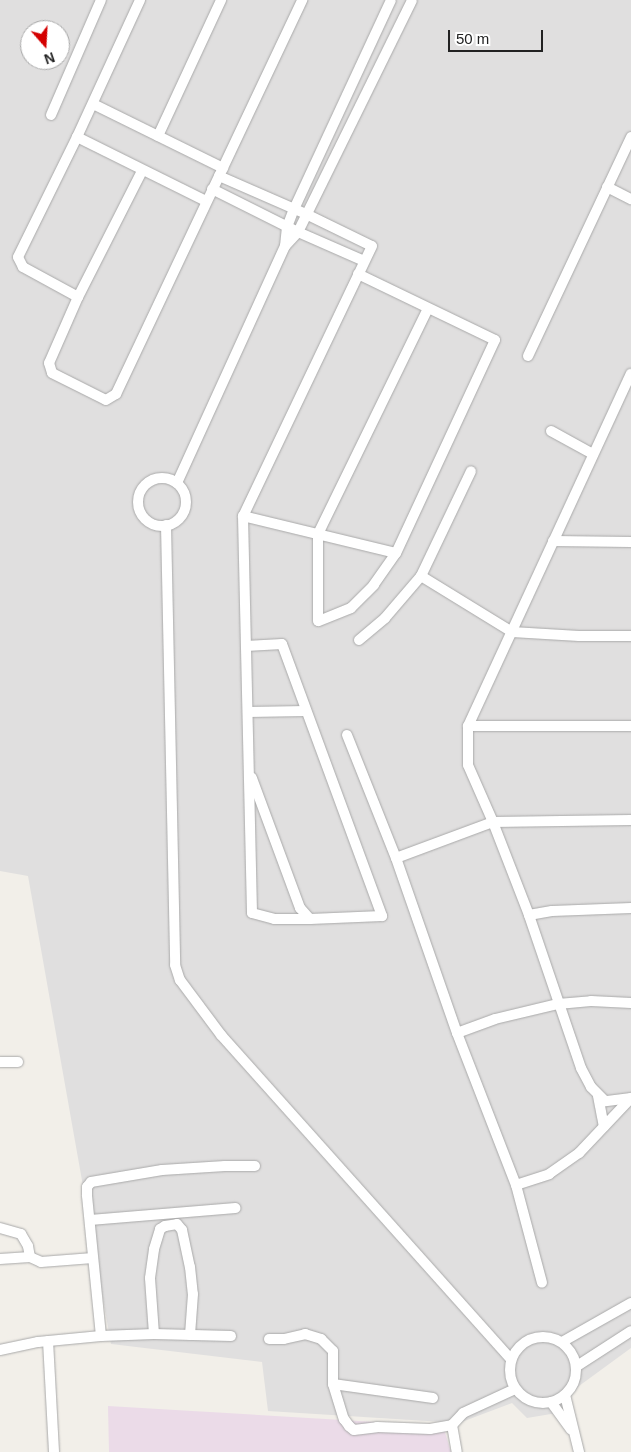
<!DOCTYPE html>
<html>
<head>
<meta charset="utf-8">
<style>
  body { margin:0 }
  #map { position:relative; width:631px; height:1452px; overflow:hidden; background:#f2efe9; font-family:Arial,sans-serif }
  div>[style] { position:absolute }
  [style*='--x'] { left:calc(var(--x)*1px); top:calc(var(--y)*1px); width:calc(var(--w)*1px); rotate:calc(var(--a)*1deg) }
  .residential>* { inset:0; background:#e0dfdf }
  .industrial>* { inset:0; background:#ebdbe8 }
  .roads { filter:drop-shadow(0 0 1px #a9a9a9) drop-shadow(0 0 1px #a9a9a9) }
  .minor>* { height:10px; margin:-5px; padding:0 5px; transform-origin:5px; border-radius:5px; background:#fff }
  .minor>.ring { margin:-5px; padding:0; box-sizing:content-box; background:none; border:10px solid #fff; border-radius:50% }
  span { translate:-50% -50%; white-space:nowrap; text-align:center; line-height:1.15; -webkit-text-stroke:4px #fff; paint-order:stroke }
  .north { position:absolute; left:20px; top:20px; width:50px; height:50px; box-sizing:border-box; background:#fff; border:1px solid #a7a7a7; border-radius:50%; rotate:161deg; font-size:14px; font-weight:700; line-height:20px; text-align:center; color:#222 }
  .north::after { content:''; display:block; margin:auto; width:18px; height:22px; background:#d40000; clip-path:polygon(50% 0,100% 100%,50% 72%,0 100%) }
  .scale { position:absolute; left:448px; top:30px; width:95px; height:22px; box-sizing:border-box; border:2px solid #222; border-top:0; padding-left:6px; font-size:15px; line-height:18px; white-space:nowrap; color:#222; -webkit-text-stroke:4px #fff; paint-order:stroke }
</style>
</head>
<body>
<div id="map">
  <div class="residential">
    <div style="clip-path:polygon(evenodd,0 0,631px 0,631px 1348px,579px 1386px,557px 1413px,527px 1418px,512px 1403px,459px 1423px,268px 1411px,262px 1362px,111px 1344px,28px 876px,0 871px,0 0,30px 30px,60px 30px,60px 60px,30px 60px,30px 30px)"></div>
  </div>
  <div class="industrial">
    <div style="clip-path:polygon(108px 1406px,443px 1426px,451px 1452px,109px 1452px)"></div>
  </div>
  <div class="roads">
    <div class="minor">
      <div style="--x:93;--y:104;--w:145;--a:26.2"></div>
      <div style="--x:51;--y:115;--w:125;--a:-66.5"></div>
      <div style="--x:158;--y:136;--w:150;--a:-65.1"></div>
      <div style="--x:77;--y:137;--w:151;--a:-65.3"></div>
      <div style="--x:142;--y:171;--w:141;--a:116.9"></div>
      <div style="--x:78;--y:297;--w:72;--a:113.7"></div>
      <div style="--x:49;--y:363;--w:10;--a:73"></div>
      <div style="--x:52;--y:373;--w:60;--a:26.6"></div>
      <div style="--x:106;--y:400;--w:12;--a:-31"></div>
      <div style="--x:116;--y:394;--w:436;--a:-64.7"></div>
      <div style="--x:219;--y:176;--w:95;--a:23.6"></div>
      <div style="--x:306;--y:214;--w:73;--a:25.9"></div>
      <div style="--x:372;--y:246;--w:299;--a:115.5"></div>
      <div style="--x:243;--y:516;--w:397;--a:88.7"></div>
      <div style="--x:252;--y:913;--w:23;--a:15"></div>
      <div style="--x:274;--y:919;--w:36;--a:0"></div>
      <div style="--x:607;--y:187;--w:27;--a:27"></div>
      <div style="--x:212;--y:189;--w:96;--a:26.6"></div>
      <div style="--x:298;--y:232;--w:72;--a:23.7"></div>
      <div style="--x:285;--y:246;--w:19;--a:-84"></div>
      <div style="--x:287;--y:227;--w:19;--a:-69"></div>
      <div style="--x:294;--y:209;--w:230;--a:-65.1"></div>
      <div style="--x:358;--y:274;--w:152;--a:25.7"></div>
      <div style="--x:495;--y:340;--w:235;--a:114.9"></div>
      <div style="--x:396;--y:553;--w:39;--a:125"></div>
      <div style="--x:374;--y:585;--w:33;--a:135"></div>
      <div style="--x:351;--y:608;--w:35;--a:158"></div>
      <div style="--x:318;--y:621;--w:87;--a:-90"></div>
      <div style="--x:318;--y:534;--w:251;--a:-64"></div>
      <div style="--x:78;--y:297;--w:63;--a:-151.4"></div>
      <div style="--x:23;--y:267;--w:11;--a:-117"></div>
      <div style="--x:18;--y:257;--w:134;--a:-63.8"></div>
      <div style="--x:77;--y:137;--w:144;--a:26.4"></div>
      <div style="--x:528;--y:356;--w:242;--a:-64.8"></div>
      <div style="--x:551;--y:431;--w:48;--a:28.7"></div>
      <div class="ring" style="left:138px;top:478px;width:38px;height:38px"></div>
      <div style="--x:177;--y:483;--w:260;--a:-65.5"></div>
      <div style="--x:285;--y:246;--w:19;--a:-47"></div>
      <div style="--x:298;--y:232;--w:258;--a:-63.8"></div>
      <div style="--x:243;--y:516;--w:157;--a:13.6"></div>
      <div style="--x:166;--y:525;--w:440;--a:88.8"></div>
      <div style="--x:175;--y:965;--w:16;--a:72"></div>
      <div style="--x:180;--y:980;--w:69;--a:53.3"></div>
      <div style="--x:221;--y:1035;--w:435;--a:48.2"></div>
      <div style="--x:553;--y:541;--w:78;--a:0.7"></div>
      <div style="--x:421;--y:576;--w:107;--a:31.6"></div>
      <div style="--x:512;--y:632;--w:67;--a:3.4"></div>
      <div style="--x:579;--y:636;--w:52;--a:0"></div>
      <div style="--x:359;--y:640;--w:34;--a:-40"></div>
      <div style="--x:385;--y:618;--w:55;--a:-49.4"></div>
      <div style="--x:421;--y:576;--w:116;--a:-64.5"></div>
      <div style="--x:246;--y:646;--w:36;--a:-3"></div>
      <div style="--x:282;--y:644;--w:290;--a:69.8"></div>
      <div style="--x:382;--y:916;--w:72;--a:177.6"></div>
      <div style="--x:310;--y:919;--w:15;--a:-132"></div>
      <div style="--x:300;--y:908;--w:139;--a:-110.3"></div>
      <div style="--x:248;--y:712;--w:58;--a:-1"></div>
      <div style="--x:468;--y:726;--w:163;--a:0"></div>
      <div style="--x:347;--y:735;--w:132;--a:68.3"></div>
      <div style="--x:396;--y:858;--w:185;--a:70.8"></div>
      <div style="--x:457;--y:1033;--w:163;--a:68.8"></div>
      <div style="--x:516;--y:1185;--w:101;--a:75.1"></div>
      <div style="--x:396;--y:858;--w:103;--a:-20.4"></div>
      <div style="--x:493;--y:822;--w:62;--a:-113.7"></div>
      <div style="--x:468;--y:765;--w:39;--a:-90"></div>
      <div style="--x:468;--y:726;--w:388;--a:-65.2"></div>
      <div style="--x:529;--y:915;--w:23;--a:-10"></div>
      <div style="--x:552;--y:911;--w:79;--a:-2.2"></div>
      <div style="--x:457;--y:1033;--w:40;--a:-20.2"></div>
      <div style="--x:495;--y:1019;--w:65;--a:-13.4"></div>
      <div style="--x:558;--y:1004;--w:33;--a:-5"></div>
      <div style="--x:591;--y:1001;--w:40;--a:2.9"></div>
      <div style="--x:0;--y:1062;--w:18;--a:0"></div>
      <div style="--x:598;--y:1096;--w:31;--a:79"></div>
      <div style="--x:631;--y:1098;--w:26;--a:173"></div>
      <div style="--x:605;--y:1101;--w:20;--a:-135"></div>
      <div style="--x:591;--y:1087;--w:21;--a:-118"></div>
      <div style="--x:581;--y:1068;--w:162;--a:-108.8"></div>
      <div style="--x:529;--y:915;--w:100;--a:-111.2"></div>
      <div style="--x:493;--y:822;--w:138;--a:-0.8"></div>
      <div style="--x:516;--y:1185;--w:35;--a:-18"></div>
      <div style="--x:549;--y:1174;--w:37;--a:-35"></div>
      <div style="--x:579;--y:1153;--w:76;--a:-46.6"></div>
      <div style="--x:90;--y:1220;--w:146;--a:-4.7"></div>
      <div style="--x:0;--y:1228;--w:22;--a:16"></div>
      <div style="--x:21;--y:1234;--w:14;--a:60"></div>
      <div style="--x:28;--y:1246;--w:11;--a:80"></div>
      <div style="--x:30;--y:1257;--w:12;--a:24"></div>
      <div style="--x:41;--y:1262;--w:52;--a:-4.4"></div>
      <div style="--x:0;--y:1259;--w:30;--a:-4"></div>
      <div style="--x:154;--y:1334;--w:56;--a:-94.1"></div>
      <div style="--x:150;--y:1278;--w:29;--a:-82"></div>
      <div style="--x:154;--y:1249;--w:21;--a:-73"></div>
      <div style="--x:160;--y:1229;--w:6;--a:-31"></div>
      <div style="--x:165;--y:1226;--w:12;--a:-9"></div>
      <div style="--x:177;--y:1224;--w:8;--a:50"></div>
      <div style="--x:182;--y:1230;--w:38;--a:78"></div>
      <div style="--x:190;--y:1267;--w:27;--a:84"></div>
      <div style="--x:193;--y:1294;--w:41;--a:94.2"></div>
      <div style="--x:101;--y:1336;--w:142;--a:-95.7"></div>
      <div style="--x:87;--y:1195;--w:8;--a:-90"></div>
      <div style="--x:87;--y:1187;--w:6;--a:-51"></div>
      <div style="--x:91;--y:1182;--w:72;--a:-9.6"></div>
      <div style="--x:162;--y:1170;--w:63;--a:-3.6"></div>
      <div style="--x:225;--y:1166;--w:30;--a:0"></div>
      <div class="ring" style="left:510px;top:1337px;width:56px;height:56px"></div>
      <div style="--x:269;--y:1339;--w:15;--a:0"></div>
      <div style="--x:284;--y:1339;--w:22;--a:-13"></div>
      <div style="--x:305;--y:1334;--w:17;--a:17"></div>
      <div style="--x:321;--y:1339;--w:17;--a:45"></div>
      <div style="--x:333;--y:1351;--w:33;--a:90"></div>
      <div style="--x:333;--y:1384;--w:101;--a:8"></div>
      <div style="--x:48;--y:1341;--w:111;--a:86.9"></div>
      <div style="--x:562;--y:1342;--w:79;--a:-29.5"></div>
      <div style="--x:0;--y:1350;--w:39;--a:-12"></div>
      <div style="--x:38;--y:1342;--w:63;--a:-5.4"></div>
      <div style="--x:101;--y:1336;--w:53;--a:-2.2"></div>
      <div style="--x:154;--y:1334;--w:77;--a:1.5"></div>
      <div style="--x:577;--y:1366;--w:64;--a:-32.9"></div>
      <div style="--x:333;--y:1384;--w:37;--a:73"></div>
      <div style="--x:344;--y:1419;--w:9;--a:54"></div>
      <div style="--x:349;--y:1426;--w:6;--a:39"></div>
      <div style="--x:354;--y:1430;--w:23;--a:-7"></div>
      <div style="--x:377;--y:1427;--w:53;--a:2.2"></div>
      <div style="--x:430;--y:1429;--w:22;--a:-10"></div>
      <div style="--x:452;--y:1425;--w:16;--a:-47"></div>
      <div style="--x:463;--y:1413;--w:57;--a:-24.8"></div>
      <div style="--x:565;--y:1395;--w:59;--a:76.2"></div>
      <div style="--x:551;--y:1402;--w:34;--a:54"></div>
      <div style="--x:452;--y:1425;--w:27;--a:80"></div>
    </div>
  </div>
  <div class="north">N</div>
  <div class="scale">50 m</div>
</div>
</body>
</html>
